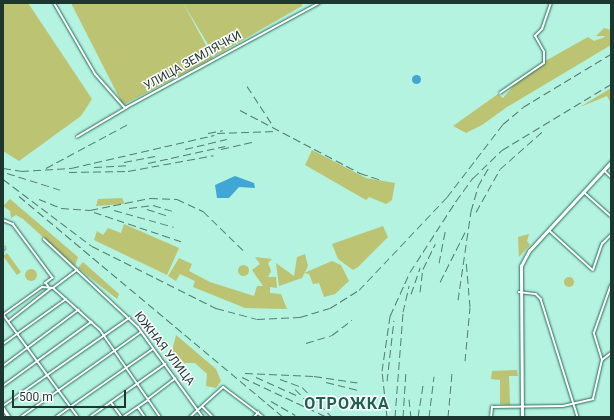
<!DOCTYPE html>
<html>
<head>
<meta charset="utf-8">
<style>
  body { margin:0 }
  #map { position:relative; width:614px; height:420px; overflow:hidden; background:#b3f3df; font-family:Roboto,sans-serif }
  div>[style] { position:absolute }
  [style*='--x'] { left:calc(var(--x)*1px); top:calc(var(--y)*1px); width:calc(var(--w)*1px); rotate:calc(var(--a)*1deg) }
  .green>* { inset:0; background:#bcc373 }
  .round { border-radius:50% }
  .water>* { inset:0; background:#40a6d6 }
  .roads { filter:drop-shadow(0 0 1px #296958) drop-shadow(0 0 1px #296958) }
  .minor>* { height:1.5px; margin:-0.75px; padding:0 0.75px; transform-origin:0.75px; border-radius:0.75px; background:#fff }
  .tertiary>* { height:2px; margin:-1px; padding:0 1px; transform-origin:1px; border-radius:1px; background:#fff }
  .secondary>* { height:2.5px; margin:-1.25px; padding:0 1.25px; transform-origin:1.25px; border-radius:1.25px; background:#fff }
  .rail>* { height:1px; margin-top:-0.5px; transform-origin:0; background:repeating-linear-gradient(90deg,#547c70 0 8px,transparent 0 12px) }
  span { translate:-50% -50%; white-space:nowrap; text-align:center; line-height:1.15; -webkit-text-stroke:3px #fff; paint-order:stroke }
  .street-label { font-size:12px; color:#1d3730 }
  .district-label { font-size:16px; color:#1f604f; font-weight:700; letter-spacing:1px }
  .frame { position:absolute; inset:0; border:4px solid #1d3730; pointer-events:none }
  .scale { position:absolute; left:12px; top:390px; width:114px; height:18px; box-sizing:border-box; border:2px solid #1d3730; border-top:0; padding-left:5px; font-size:12px; line-height:14px; white-space:nowrap; color:#1d3730; -webkit-text-stroke:3px #fff; paint-order:stroke }
</style>
</head>
<body>
<div id="map">
  <div class="green">
    <div style="clip-path:polygon(3px 3px,28px 3px,92px 99px,81px 116px,19px 161px,3px 151px)"></div>
    <div style="clip-path:polygon(71px 3px,183px 3px,213px 58px,123px 105px)"></div>
    <div style="clip-path:polygon(183px 3px,302px 3px,302px 6px,215px 56px)"></div>
    <div style="clip-path:polygon(604px 28px,611px 30px,611px 45px,507px 107px,482px 125px,466px 133px,453px 126px,498px 94px,503px 98px,515px 84px,547px 60px,588px 37px,594px 41px,605px 37px,609px 40px,604px 36px,596px 36px)"></div>
    <div style="clip-path:polygon(611px 88px,611px 104px,607px 96px,580px 107px)"></div>
    <div style="clip-path:polygon(312px 150px,366px 178px,395px 183px,392px 200px,386px 204px,369px 197px,366px 200px,305px 165px)"></div>
    <div style="clip-path:polygon(122px 198px,125px 204px,96px 206px,98px 199px)"></div>
    <div style="clip-path:polygon(10px 199px,78px 257px,75px 266px,23px 219px,16px 215px,11px 218px,10px 211px,3px 206px)"></div>
    <div style="clip-path:polygon(124px 224px,179px 248px,167px 275px,94px 240px,97px 231px,103px 235px,108px 228px,121px 233px)"></div>
    <div style="clip-path:polygon(383px 226px,388px 237px,358px 267px,353px 270px,338px 259px,332px 244px)"></div>
    <div style="clip-path:polygon(529px 234px,527px 241px,530px 245px,519px 257px,518px 237px)"></div>
    <div style="clip-path:polygon(7px 253px,21px 272px,17px 275px,3px 256px)"></div>
    <div style="clip-path:polygon(305px 254px,308px 266px,302px 278px,279px 286px,276px 263px,294px 276px,297px 257px)"></div>
    <div style="clip-path:polygon(255px 257px,272px 259px,268px 263px,271px 271px,268px 277px,276px 277px,277px 288px,270px 287px,270px 293px,281px 294px,287px 309px,245px 308px,193px 287px,195px 281px,180px 274px,176px 281px,168px 276px,179px 258px,192px 264px,189px 271px,210px 282px,254px 296px,257px 286px,263px 286px,252px 270px,260px 264px)"></div>
    <div style="clip-path:polygon(332px 261px,341px 265px,349px 281px,335px 294px,324px 297px,319px 283px,313px 284px,309px 274px,304px 273px)"></div>
    <div style="clip-path:polygon(83px 262px,119px 294px,117px 299px,78px 268px)"></div>
    <div class="round" style="left:237.5px;top:264.5px;width:11px;height:11px"></div>
    <div class="round" style="left:25px;top:269px;width:12px;height:12px"></div>
    <div class="round" style="left:564px;top:277px;width:10px;height:10px"></div>
    <div style="clip-path:polygon(176px 335px,216px 369px,221px 381px,216px 388px,206px 386px,207px 374px,195px 363px,184px 363px,171px 355px)"></div>
    <div style="clip-path:polygon(517px 370px,518px 376px,509px 376px,510px 405px,500px 404px,500px 380px,491px 379px,492px 371px)"></div>
  </div>
  <div class="water">
    <div class="round" style="left:411.5px;top:74.5px;width:9px;height:9px"></div>
    <div style="clip-path:polygon(235px 176px,254px 183px,255px 188px,239px 187px,229px 198px,217px 198px,215px 185px)"></div>
  </div>
  <div class="roads">
    <div class="minor">
      <div style="--x:500;--y:93;--w:53;--a:-34.3"></div>
      <div style="--x:544;--y:63;--w:11;--a:-90"></div>
      <div style="--x:544;--y:52;--w:18;--a:-119"></div>
      <div style="--x:535;--y:36;--w:10;--a:-45"></div>
      <div style="--x:542;--y:29;--w:28;--a:-71"></div>
      <div style="--x:77;--y:137;--w:57;--a:-30.6"></div>
      <div style="--x:604;--y:170;--w:10;--a:45"></div>
      <div style="--x:584;--y:192;--w:36;--a:42"></div>
      <div style="--x:3;--y:220;--w:11;--a:22"></div>
      <div style="--x:13;--y:224;--w:67;--a:53.5"></div>
      <div style="--x:53;--y:278;--w:9;--a:144"></div>
      <div style="--x:46;--y:283;--w:5;--a:53"></div>
      <div style="--x:549;--y:230;--w:59;--a:42.3"></div>
      <div style="--x:593;--y:270;--w:28;--a:-71"></div>
      <div style="--x:602;--y:244;--w:13;--a:-45"></div>
      <div style="--x:44;--y:239;--w:129;--a:43.1"></div>
      <div style="--x:138;--y:327;--w:111;--a:54.2"></div>
      <div style="--x:3;--y:249;--w:1;--a:-45"></div>
      <div style="--x:53;--y:288;--w:30;--a:-37"></div>
      <div style="--x:519;--y:292;--w:17;--a:7"></div>
      <div style="--x:536;--y:294;--w:7;--a:45"></div>
      <div style="--x:541;--y:299;--w:124;--a:72.6"></div>
      <div style="--x:3;--y:314;--w:127;--a:53.9"></div>
      <div style="--x:9;--y:321;--w:53;--a:-38.2"></div>
      <div style="--x:3;--y:344;--w:77;--a:-35.5"></div>
      <div style="--x:602;--y:360;--w:11;--a:-38"></div>
      <div style="--x:3;--y:366;--w:94;--a:-36.7"></div>
      <div style="--x:3;--y:386;--w:109;--a:-36"></div>
      <div style="--x:148;--y:399;--w:34;--a:-37"></div>
      <div style="--x:111;--y:402;--w:19;--a:54"></div>
      <div style="--x:3;--y:406;--w:154;--a:-34.9"></div>
      <div style="--x:138;--y:407;--w:12;--a:55"></div>
      <div style="--x:203;--y:407;--w:14;--a:45"></div>
      <div style="--x:21;--y:417;--w:147;--a:-35.3"></div>
      <div style="--x:56;--y:417;--w:118;--a:-35"></div>
      <div style="--x:90;--y:417;--w:92;--a:-35.2"></div>
      <div style="--x:123;--y:417;--w:30;--a:-34"></div>
      <div style="--x:254;--y:417;--w:6;--a:-45"></div>
      <div style="--x:491;--y:417;--w:10;--a:-84"></div>
      <div style="--x:492;--y:407;--w:71;--a:-0.8"></div>
      <div style="--x:563;--y:406;--w:31;--a:-13"></div>
      <div style="--x:593;--y:399;--w:40;--a:-77"></div>
      <div style="--x:602;--y:360;--w:28;--a:-107"></div>
      <div style="--x:594;--y:333;--w:51;--a:-70.5"></div>
    </div>
    <div class="tertiary">
      <div style="--x:54;--y:3;--w:82;--a:60"></div>
      <div style="--x:95;--y:74;--w:45;--a:48.6"></div>
      <div style="--x:125;--y:108;--w:221;--a:-28.4"></div>
      <div style="--x:3;--y:315;--w:48;--a:-35.7"></div>
      <div style="--x:42;--y:287;--w:11;--a:5"></div>
      <div style="--x:53;--y:288;--w:63;--a:41.8"></div>
      <div style="--x:100;--y:330;--w:106;--a:55.4"></div>
      <div style="--x:190;--y:417;--w:45;--a:-42.3"></div>
      <div style="--x:223;--y:387;--w:50;--a:36.9"></div>
    </div>
    <div class="secondary">
      <div style="--x:3;--y:408;--w:11;--a:56"></div>
      <div style="--x:522;--y:417;--w:151;--a:-90.4"></div>
      <div style="--x:521;--y:266;--w:17;--a:-62"></div>
      <div style="--x:529;--y:251;--w:121;--a:-47.3"></div>
    </div>
  </div>
  <div class="rail">
    <div style="--x:247;--y:86;--w:45;--a:56.7"></div>
    <div style="--x:240;--y:110;--w:136;--a:27.7"></div>
    <div style="--x:360;--y:173;--w:23;--a:18"></div>
    <div style="--x:208;--y:133;--w:15;--a:-11"></div>
    <div style="--x:217;--y:133;--w:60;--a:-1.9"></div>
    <div style="--x:185;--y:149;--w:43;--a:-13.4"></div>
    <div style="--x:221;--y:149;--w:36;--a:-13"></div>
    <div style="--x:124;--y:162;--w:33;--a:-11"></div>
    <div style="--x:148;--y:163;--w:79;--a:-12.4"></div>
    <div style="--x:94;--y:167;--w:34;--a:-3"></div>
    <div style="--x:3;--y:168;--w:18;--a:9"></div>
    <div style="--x:21;--y:171;--w:50;--a:-3.4"></div>
    <div style="--x:71;--y:168;--w:147;--a:-13"></div>
    <div style="--x:46;--y:168;--w:95;--a:-28.2"></div>
    <div style="--x:69;--y:172;--w:59;--a:-1"></div>
    <div style="--x:128;--y:171;--w:87;--a:-10.5"></div>
    <div style="--x:7;--y:173;--w:57;--a:17.5"></div>
    <div style="--x:3;--y:179;--w:111;--a:37"></div>
    <div style="--x:92;--y:246;--w:139;--a:26.6"></div>
    <div style="--x:216;--y:308;--w:42;--a:15"></div>
    <div style="--x:257;--y:319;--w:43;--a:-2.7"></div>
    <div style="--x:300;--y:317;--w:31;--a:-17"></div>
    <div style="--x:330;--y:308;--w:34;--a:-32"></div>
    <div style="--x:359;--y:290;--w:128;--a:-46.6"></div>
    <div style="--x:447;--y:197;--w:92;--a:-52.5"></div>
    <div style="--x:503;--y:124;--w:26;--a:-40"></div>
    <div style="--x:523;--y:107;--w:103;--a:-31.1"></div>
    <div style="--x:19;--y:196;--w:344;--a:39.9"></div>
    <div style="--x:39;--y:199;--w:24;--a:22"></div>
    <div style="--x:61;--y:208;--w:29;--a:4"></div>
    <div style="--x:90;--y:210;--w:61;--a:-11.3"></div>
    <div style="--x:150;--y:198;--w:27;--a:2"></div>
    <div style="--x:177;--y:199;--w:29;--a:25"></div>
    <div style="--x:203;--y:211;--w:56;--a:44.3"></div>
    <div style="--x:129;--y:208;--w:24;--a:-7"></div>
    <div style="--x:153;--y:205;--w:21;--a:17"></div>
    <div style="--x:147;--y:209;--w:23;--a:18"></div>
    <div style="--x:114;--y:210;--w:62;--a:15.8"></div>
    <div style="--x:94;--y:212;--w:94;--a:18.6"></div>
    <div style="--x:476;--y:212;--w:49;--a:-60.8"></div>
    <div style="--x:500;--y:169;--w:59;--a:-41.6"></div>
    <div style="--x:439;--y:263;--w:33;--a:-79"></div>
    <div style="--x:440;--y:282;--w:56;--a:-63.4"></div>
    <div style="--x:420;--y:292;--w:23;--a:-83"></div>
    <div style="--x:423;--y:269;--w:28;--a:-64"></div>
    <div style="--x:411;--y:294;--w:28;--a:-71"></div>
    <div style="--x:458;--y:300;--w:90;--a:-81.7"></div>
    <div style="--x:471;--y:211;--w:26;--a:-74"></div>
    <div style="--x:478;--y:186;--w:24;--a:-60"></div>
    <div style="--x:306;--y:343;--w:27;--a:-17"></div>
    <div style="--x:332;--y:335;--w:25;--a:-37"></div>
    <div style="--x:465;--y:361;--w:54;--a:-84.7"></div>
    <div style="--x:470;--y:307;--w:48;--a:-94.8"></div>
    <div style="--x:245;--y:373;--w:69;--a:2.5"></div>
    <div style="--x:314;--y:376;--w:47;--a:8.7"></div>
    <div style="--x:242;--y:377;--w:94;--a:25.2"></div>
    <div style="--x:256;--y:377;--w:44;--a:24.2"></div>
    <div style="--x:280;--y:379;--w:23;--a:20"></div>
    <div style="--x:302;--y:387;--w:42;--a:45"></div>
    <div style="--x:387;--y:381;--w:61;--a:-83.5"></div>
    <div style="--x:326;--y:382;--w:34;--a:14"></div>
    <div style="--x:295;--y:389;--w:20;--a:45"></div>
    <div style="--x:409;--y:399;--w:18;--a:84"></div>
    <div style="--x:271;--y:401;--w:28;--a:30"></div>
    <div style="--x:387;--y:417;--w:46;--a:-96.2"></div>
    <div style="--x:382;--y:371;--w:56;--a:-81.7"></div>
    <div style="--x:390;--y:316;--w:48;--a:-65.6"></div>
    <div style="--x:410;--y:272;--w:85;--a:-57.1"></div>
    <div style="--x:456;--y:201;--w:29;--a:-54"></div>
    <div style="--x:473;--y:178;--w:40;--a:-44"></div>
    <div style="--x:502;--y:150;--w:127;--a:-31.2"></div>
    <div style="--x:395;--y:417;--w:105;--a:-85.6"></div>
    <div style="--x:403;--y:312;--w:27;--a:-77"></div>
    <div style="--x:403;--y:417;--w:47;--a:-86.3"></div>
    <div style="--x:418;--y:417;--w:36;--a:-81"></div>
    <div style="--x:429;--y:417;--w:41;--a:-83"></div>
    <div style="--x:448;--y:417;--w:44;--a:-84.8"></div>
  </div>
  <div class="street-label">
    <span style="left:193px;top:61px;rotate:-29deg">УЛИЦА ЗЕМЛЯЧКИ</span>
    <span style="left:164px;top:349px;rotate:52deg">ЮЖНАЯ УЛИЦА</span>
  </div>
  <div class="district-label">
    <span style="left:347px;top:404px">ОТРОЖКА</span>
  </div>
  <div class="frame"></div>
  <div class="scale">500 m</div>
</div>
</body>
</html>
